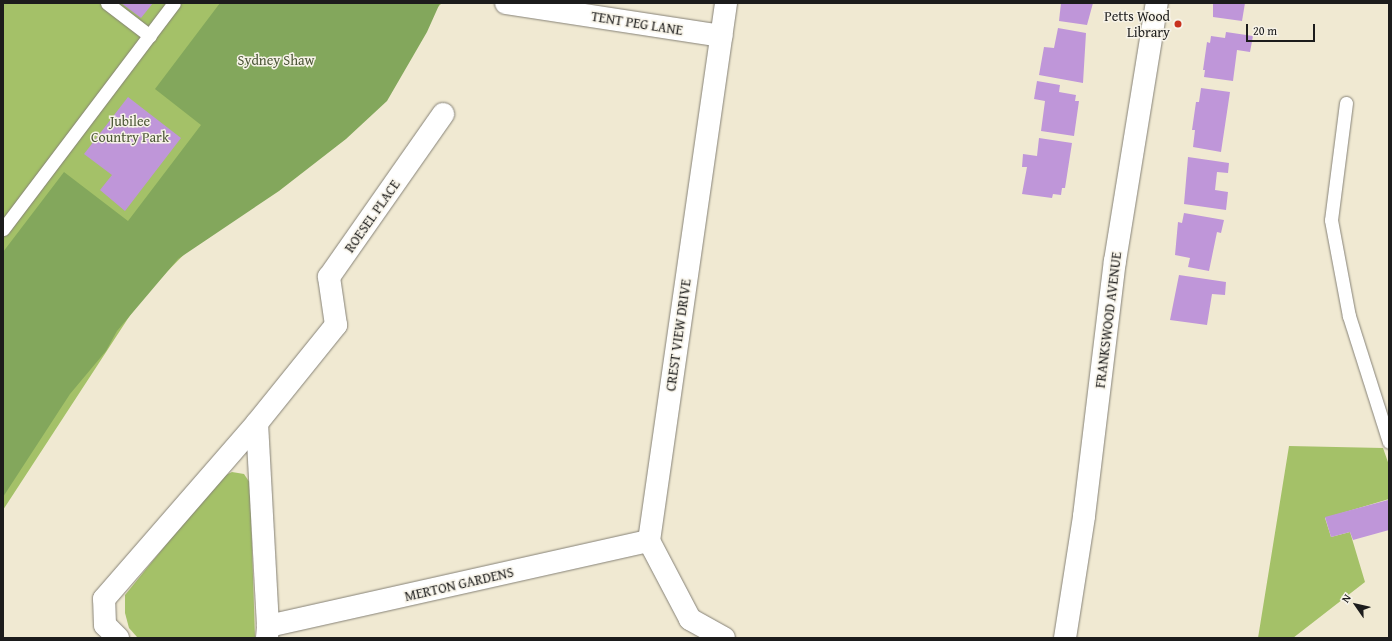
<!DOCTYPE html>
<html>
<head>
<meta charset="utf-8">
<style>
  body { margin:0 }
  #map { position:relative; width:1392px; height:641px; overflow:hidden; background:#f0e9d2; font-family:"Gentium Book Plus",serif }
  div>[style] { position:absolute }
  [style*='--x'] { left:calc(var(--x)*1px); top:calc(var(--y)*1px); width:calc(var(--w)*1px); rotate:calc(var(--a)*1deg) }
  .green>* { inset:0; background:#a4c168 }
  .forest>* { inset:0; background:#83a75c }
  .building>* { inset:0; background:#bf96d9 }
  .roads { filter:drop-shadow(0 0 1px #868277) drop-shadow(0 0 1px #868277) }
  .service>* { height:13px; margin:-6.5px; padding:0 6.5px; transform-origin:6.5px; border-radius:6.5px; background:#fff }
  .minor>* { height:22px; margin:-11px; padding:0 11px; transform-origin:11px; border-radius:11px; background:#fff }
  .tertiary>* { height:22px; margin:-11px; padding:0 11px; transform-origin:11px; border-radius:11px; background:#fff }
  .dots>* { width:11px; height:11px; translate:-50% -50%; box-sizing:border-box; border:2px solid #f7f3e8; border-radius:50% }
  span { translate:-50% -50%; white-space:nowrap; text-align:center; line-height:1.15; -webkit-text-stroke:3px #f7f3e8; paint-order:stroke }
  .poi-label { font-size:14px; color:#1c1c1c }
  .right { translate:-100% -50%; text-align:right }
  .street-label { font-size:14px; color:#1c1c1c }
  .park-label { font-size:14px; color:#4c5637 }
  .frame { position:absolute; inset:0; border:4px solid #1c1c1c; pointer-events:none }
  .north { position:absolute; left:1336px; top:585px; width:40px; height:40px; -webkit-text-stroke:3px #f7f3e8; paint-order:stroke; rotate:304deg; font-size:11px; font-weight:700; line-height:16px; text-align:center; color:#1c1c1c }
  .north::after { content:''; display:block; margin:auto; width:14px; height:18px; background:#1c1c1c; clip-path:polygon(50% 0,100% 100%,50% 72%,0 100%) }
  .scale { position:absolute; left:1246px; top:24px; width:69px; height:18px; box-sizing:border-box; border:2px solid #1c1c1c; border-top:0; padding-left:5px; font-size:12px; line-height:14px; white-space:nowrap; color:#1c1c1c; -webkit-text-stroke:3px #f7f3e8; paint-order:stroke }
</style>
</head>
<body>
<div id="map">
  <div class="green">
    <div style="clip-path:polygon(3px 3px,442px 3px,305px 132px,142px 297px,3px 510px)"></div>
    <div style="clip-path:polygon(1289px 446px,1383px 448px,1389px 465px,1389px 499px,1325px 518px,1331px 537px,1350px 532px,1365px 582px,1293px 638px,1258px 638px)"></div>
    <div style="clip-path:polygon(232px 472px,244px 474px,250px 483px,255px 638px,137px 637px,129px 628px,125px 613px,125px 595px,220px 478px)"></div>
  </div>
  <div class="forest">
    <div style="clip-path:polygon(220px 3px,440px 3px,427px 32px,387px 101px,346px 139px,279px 191px,178px 259px,117px 331px,106px 351px,70px 394px,3px 497px,3px 252px,64px 172px,128px 221px,201px 125px,155px 89px)"></div>
  </div>
  <div class="building">
    <div style="clip-path:polygon(121px 3px,153px 3px,141px 18px)"></div>
    <div style="clip-path:polygon(1061px 3px,1093px 3px,1087px 25px,1059px 21px)"></div>
    <div style="clip-path:polygon(1213px 3px,1245px 3px,1242px 21px,1213px 17px)"></div>
    <div style="clip-path:polygon(1058px 28px,1086px 33px,1083px 83px,1039px 75px,1044px 47px,1054px 48px)"></div>
    <div style="clip-path:polygon(1226px 32px,1253px 36px,1250px 52px,1237px 50px,1233px 81px,1204px 77px,1205px 70px,1203px 70px,1207px 42px,1210px 43px,1211px 36px,1225px 38px)"></div>
    <div style="clip-path:polygon(1037px 81px,1060px 85px,1059px 92px,1076px 95px,1075px 101px,1079px 101px,1074px 136px,1041px 131px,1045px 101px,1034px 99px)"></div>
    <div style="clip-path:polygon(1201px 88px,1230px 92px,1221px 152px,1193px 147px,1195px 130px,1192px 130px,1196px 102px,1199px 102px)"></div>
    <div style="clip-path:polygon(128px 97px,181px 138px,125px 211px,100px 190px,112px 175px,84px 154px)"></div>
    <div style="clip-path:polygon(1039px 138px,1072px 143px,1065px 188px,1062px 188px,1061px 195px,1053px 194px,1052px 198px,1022px 194px,1027px 167px,1022px 167px,1023px 154px,1037px 156px)"></div>
    <div style="clip-path:polygon(1188px 157px,1229px 163px,1228px 173px,1217px 172px,1215px 190px,1228px 192px,1226px 210px,1184px 204px)"></div>
    <div style="clip-path:polygon(1184px 213px,1224px 220px,1221px 233px,1217px 232px,1209px 271px,1188px 267px,1190px 258px,1175px 255px,1178px 222px,1182px 223px)"></div>
    <div style="clip-path:polygon(1179px 275px,1226px 282px,1225px 295px,1212px 294px,1207px 325px,1170px 320px)"></div>
    <div style="clip-path:polygon(1388px 500px,1389px 530px,1353px 540px,1350px 532px,1331px 537px,1325px 517px)"></div>
  </div>
  <div class="roads">
    <div class="service">
      <div style="--x:107;--y:3;--w:54;--a:37.5"></div>
      <div style="--x:1346;--y:103;--w:118;--a:97.3"></div>
      <div style="--x:1331;--y:220;--w:98;--a:79.4"></div>
      <div style="--x:1349;--y:316;--w:132;--a:72.4"></div>
      <div style="--x:3;--y:229;--w:283;--a:-52.9"></div>
    </div>
    <div class="minor">
      <div style="--x:506;--y:3;--w:218;--a:8.7"></div>
      <div style="--x:268;--y:626;--w:203;--a:-93.1"></div>
      <div style="--x:257;--y:423;--w:126;--a:-51.1"></div>
      <div style="--x:336;--y:325;--w:49;--a:-98.3"></div>
      <div style="--x:329;--y:277;--w:199;--a:-55"></div>
      <div style="--x:118;--y:638;--w:18;--a:-135"></div>
      <div style="--x:105;--y:625;--w:26;--a:-92"></div>
      <div style="--x:104;--y:599;--w:233;--a:-49"></div>
      <div style="--x:267;--y:638;--w:12;--a:-85"></div>
      <div style="--x:268;--y:626;--w:390;--a:-12.6"></div>
      <div style="--x:724;--y:638;--w:39;--a:-151"></div>
      <div style="--x:690;--y:619;--w:88;--a:-117.7"></div>
      <div style="--x:649;--y:541;--w:543;--a:-81.85"></div>
    </div>
    <div class="tertiary">
      <div style="--x:1065;--y:638;--w:123;--a:-81.1"></div>
      <div style="--x:1084;--y:516;--w:257;--a:-83.1"></div>
      <div style="--x:1115;--y:261;--w:261;--a:-80.8"></div>
    </div>
  </div>
  <div class="dots">
    <div style="left:1178px;top:24px;background:#c8321e"></div>
  </div>
  <div class="poi-label">
    <span class="right" style="left:1170px;top:24px">Petts Wood<br>Library</span>
  </div>
  <div class="street-label">
    <span style="left:637px;top:23px;rotate:9deg">TENT PEG LANE</span>
    <span style="left:372px;top:216px;rotate:-55deg">ROESEL PLACE</span>
    <span style="left:1108px;top:320px;rotate:-83deg">FRANKSWOOD AVENUE</span>
    <span style="left:678px;top:335px;rotate:-82deg">CREST VIEW DRIVE</span>
    <span style="left:459px;top:584px;rotate:-13deg">MERTON GARDENS</span>
  </div>
  <div class="park-label">
    <span style="left:276px;top:60px">Sydney Shaw</span>
    <span style="left:130px;top:129px">Jubilee<br>Country Park</span>
  </div>
  <div class="frame"></div>
  <div class="north">N</div>
  <div class="scale">20 m</div>
</div>
</body>
</html>
